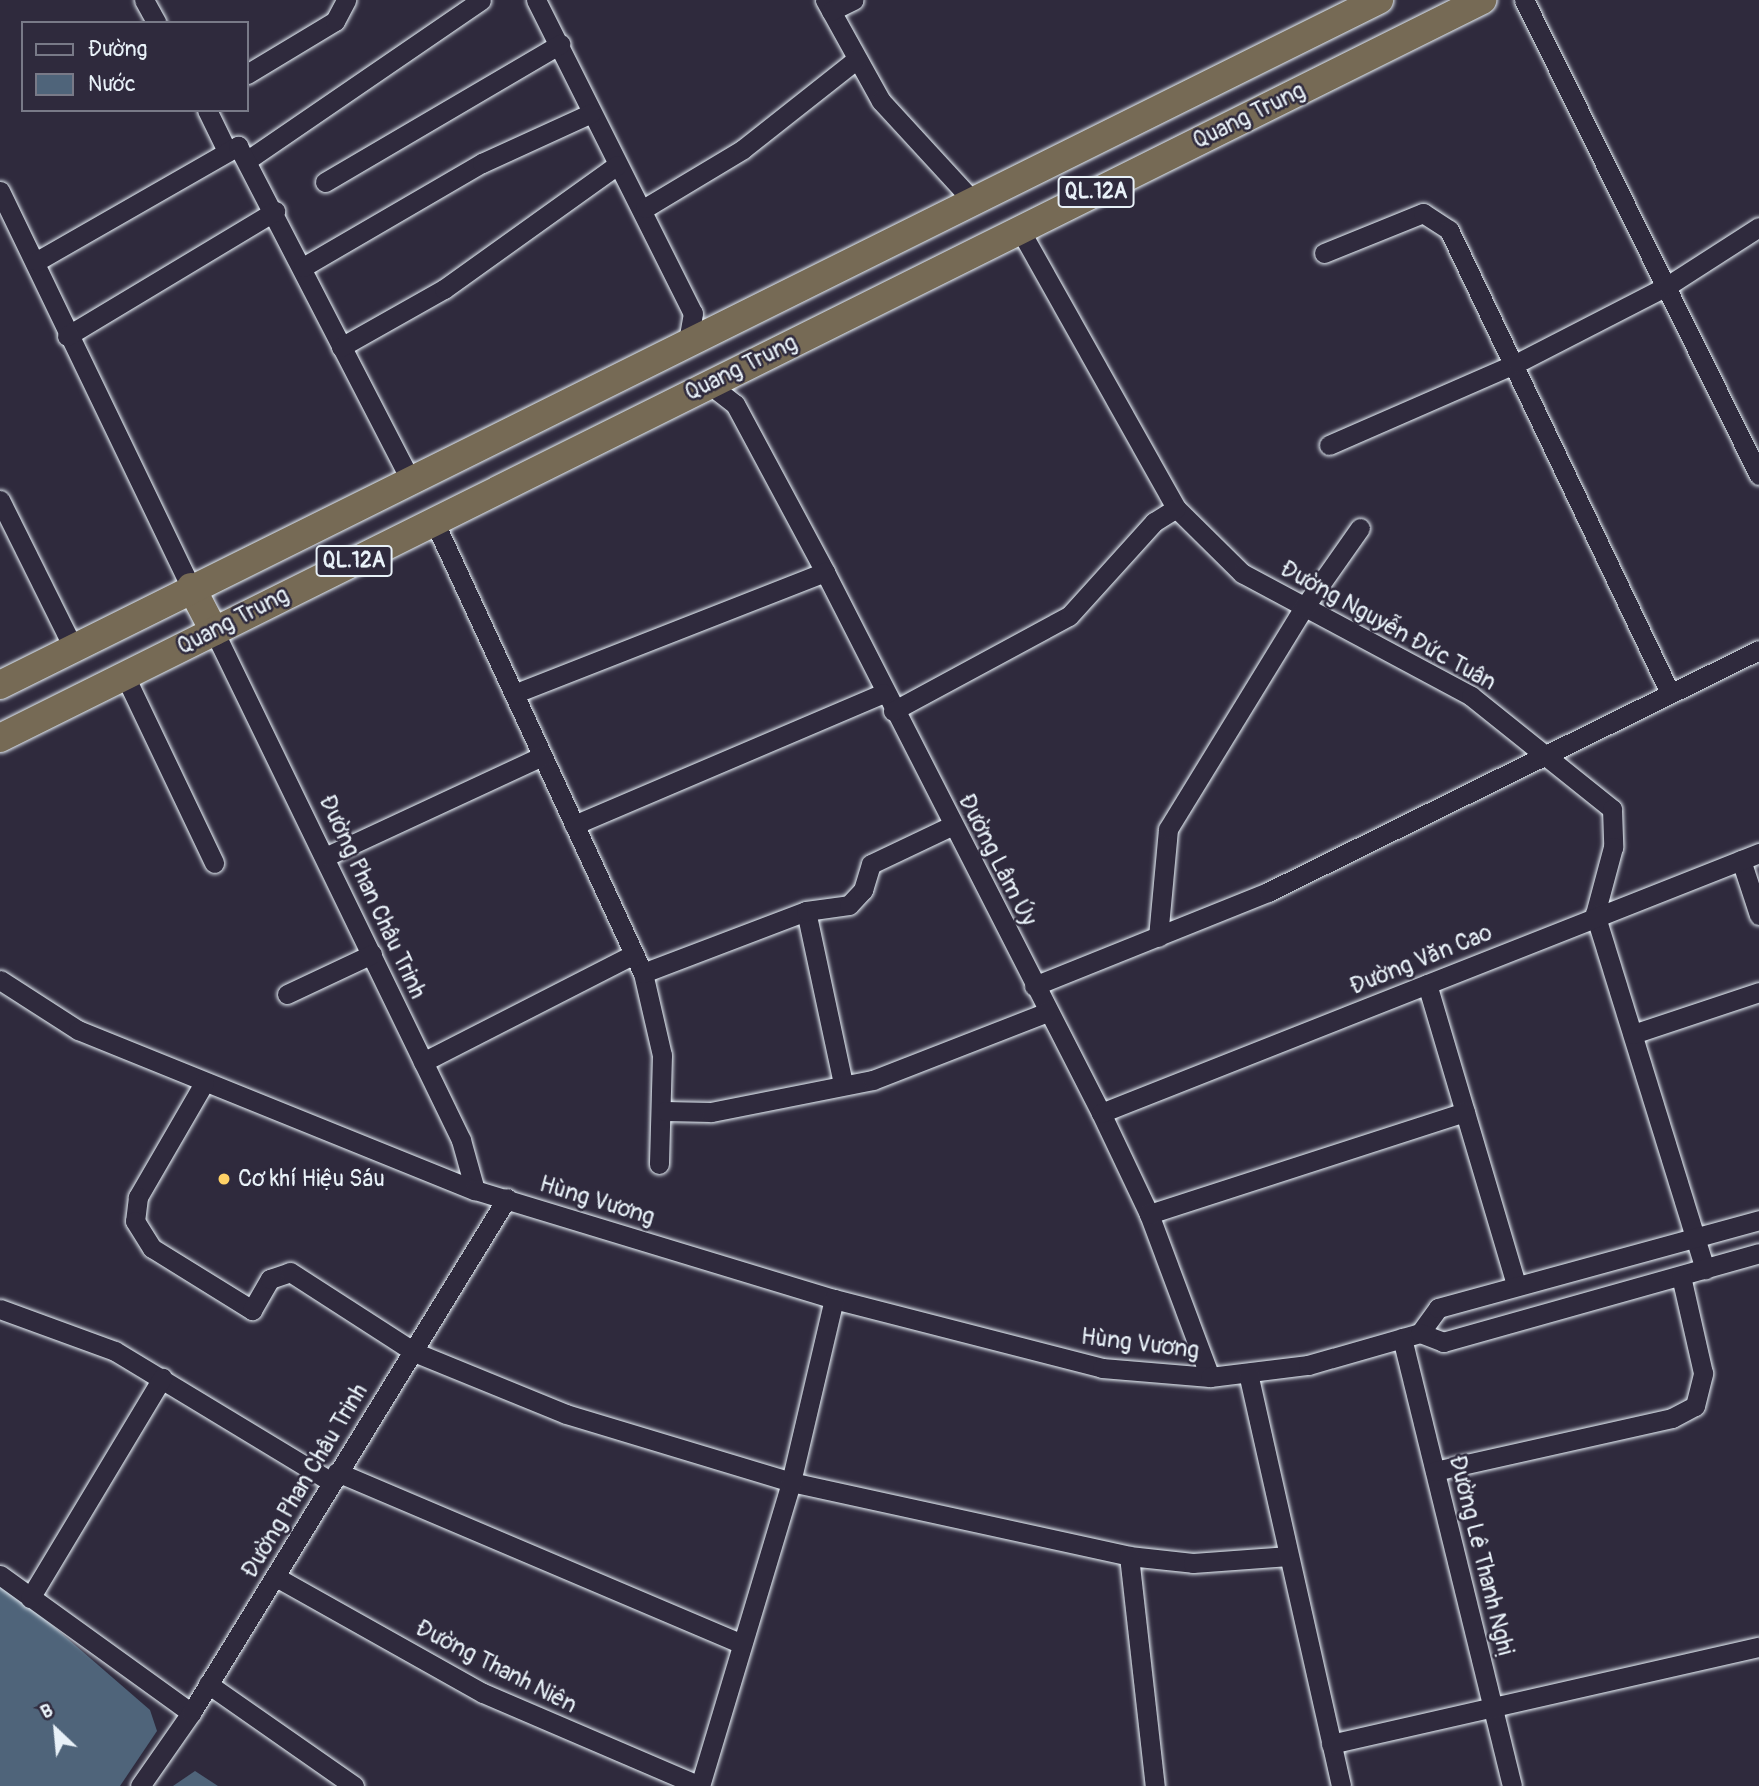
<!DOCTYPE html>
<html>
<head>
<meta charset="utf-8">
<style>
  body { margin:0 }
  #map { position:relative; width:1759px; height:1786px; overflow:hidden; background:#2f2a3d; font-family:Pangolin,sans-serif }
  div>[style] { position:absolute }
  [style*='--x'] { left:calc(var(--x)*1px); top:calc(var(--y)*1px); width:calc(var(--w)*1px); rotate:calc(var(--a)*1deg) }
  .water>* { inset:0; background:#4f647a }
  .roads { filter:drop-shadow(0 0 2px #e8f1f8) drop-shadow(0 0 2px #e8f1f8) }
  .minor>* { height:19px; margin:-9.5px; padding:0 9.5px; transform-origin:9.5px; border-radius:9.5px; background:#2f2a3d }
  .highway>* { height:28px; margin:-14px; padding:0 14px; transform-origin:14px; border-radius:14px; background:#766a55 }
  .dots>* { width:19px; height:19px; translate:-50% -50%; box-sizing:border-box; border:4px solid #2f2a3d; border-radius:50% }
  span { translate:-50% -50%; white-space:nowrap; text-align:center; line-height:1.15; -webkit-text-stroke:5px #2f2a3d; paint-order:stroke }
  .shield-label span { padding:2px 5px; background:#2f2a3d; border:2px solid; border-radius:5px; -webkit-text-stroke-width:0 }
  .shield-label { font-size:21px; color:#e8f1f8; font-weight:700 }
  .street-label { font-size:23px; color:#e8f1f8 }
  .poi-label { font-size:23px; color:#e8f1f8 }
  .left { translate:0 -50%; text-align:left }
  .legend { position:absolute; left:21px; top:21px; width:228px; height:91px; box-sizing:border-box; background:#2f2a3d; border:2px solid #797a88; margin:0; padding:9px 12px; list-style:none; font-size:21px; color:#e8f1f8 }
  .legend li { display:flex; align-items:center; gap:14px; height:35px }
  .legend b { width:35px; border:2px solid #797a88 }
  .north { position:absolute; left:21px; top:1695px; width:70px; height:70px; -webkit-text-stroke:5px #2f2a3d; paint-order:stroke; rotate:334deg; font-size:19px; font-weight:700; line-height:28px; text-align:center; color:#e8f1f8 }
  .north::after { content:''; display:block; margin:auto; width:24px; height:32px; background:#e8f1f8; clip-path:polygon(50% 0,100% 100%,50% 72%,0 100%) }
</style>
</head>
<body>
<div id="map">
  <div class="water">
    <div style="clip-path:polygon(0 1580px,150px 1710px,157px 1731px,120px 1786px,0 1786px)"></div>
    <div style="clip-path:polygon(195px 1771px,218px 1786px,173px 1786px)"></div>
  </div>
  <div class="roads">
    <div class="minor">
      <div style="--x:144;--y:0;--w:26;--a:61"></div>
      <div style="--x:536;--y:0;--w:350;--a:63.4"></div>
      <div style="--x:693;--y:313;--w:29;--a:100"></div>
      <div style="--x:825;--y:0;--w:115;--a:61"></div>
      <div style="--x:881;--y:101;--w:136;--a:47.4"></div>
      <div style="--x:1524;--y:0;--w:530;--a:63.68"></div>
      <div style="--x:831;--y:11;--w:25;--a:-26"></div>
      <div style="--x:247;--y:74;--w:103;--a:-31.1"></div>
      <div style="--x:335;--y:21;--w:24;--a:-62"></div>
      <div style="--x:207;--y:110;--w:46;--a:64"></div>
      <div style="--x:249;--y:159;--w:281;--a:-34.4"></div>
      <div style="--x:325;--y:182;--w:273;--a:-30.4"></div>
      <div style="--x:0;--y:191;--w:440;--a:64.3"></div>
      <div style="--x:645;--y:208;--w:114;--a:-31"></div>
      <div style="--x:743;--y:149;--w:145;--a:-38.3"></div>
      <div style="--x:1020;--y:230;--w:319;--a:60.7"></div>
      <div style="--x:1176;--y:508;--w:93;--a:44.6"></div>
      <div style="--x:1242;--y:573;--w:260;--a:28.2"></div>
      <div style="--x:1471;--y:696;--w:181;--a:38.7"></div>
      <div style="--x:1612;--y:809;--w:38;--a:88"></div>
      <div style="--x:1613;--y:847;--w:69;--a:105"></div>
      <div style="--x:1595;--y:914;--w:372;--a:72.8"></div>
      <div style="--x:1324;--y:253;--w:107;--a:-22"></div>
      <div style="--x:1423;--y:213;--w:31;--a:33"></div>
      <div style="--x:1449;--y:230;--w:513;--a:64.48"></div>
      <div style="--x:37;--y:261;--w:232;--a:-29.8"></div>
      <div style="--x:238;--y:146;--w:375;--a:62.7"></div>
      <div style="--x:303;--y:267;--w:207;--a:-30.2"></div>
      <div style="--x:482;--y:163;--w:120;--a:-24.6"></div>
      <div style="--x:67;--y:336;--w:243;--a:-31"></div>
      <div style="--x:341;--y:347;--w:118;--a:-29.4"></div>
      <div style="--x:444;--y:289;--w:213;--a:-35.6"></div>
      <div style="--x:709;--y:384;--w:33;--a:38"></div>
      <div style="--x:735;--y:404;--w:191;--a:61.8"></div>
      <div style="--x:825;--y:572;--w:607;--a:62.97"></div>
      <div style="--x:1101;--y:1113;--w:112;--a:64.6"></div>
      <div style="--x:1149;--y:1214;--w:174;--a:69.5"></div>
      <div style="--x:1329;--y:445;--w:205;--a:-23.6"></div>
      <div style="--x:1517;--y:363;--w:169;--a:-27.2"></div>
      <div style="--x:1667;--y:286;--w:109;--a:-32.7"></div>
      <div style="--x:0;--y:500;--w:164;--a:63.6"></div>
      <div style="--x:434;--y:521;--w:498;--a:65.2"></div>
      <div style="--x:643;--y:973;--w:84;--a:77"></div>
      <div style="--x:662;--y:1055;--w:109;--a:91.6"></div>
      <div style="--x:214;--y:631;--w:566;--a:64.11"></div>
      <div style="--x:461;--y:1140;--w:52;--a:74.4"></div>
      <div style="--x:125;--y:676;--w:207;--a:64.5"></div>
      <div style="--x:516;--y:693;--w:332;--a:-21.4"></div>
      <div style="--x:893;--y:711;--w:200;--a:-28.4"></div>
      <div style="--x:1069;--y:616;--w:127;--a:-47.9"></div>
      <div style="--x:1154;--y:522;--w:26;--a:-32"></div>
      <div style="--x:574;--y:825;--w:336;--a:-23.1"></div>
      <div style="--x:327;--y:856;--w:237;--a:-24.9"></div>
      <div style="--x:1741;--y:860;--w:58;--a:71.9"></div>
      <div style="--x:806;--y:911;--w:177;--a:77.9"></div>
      <div style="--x:1158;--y:937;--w:108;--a:-84.7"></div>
      <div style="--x:1168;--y:829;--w:258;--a:-58.5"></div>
      <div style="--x:1303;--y:609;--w:99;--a:-54.9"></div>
      <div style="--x:643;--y:973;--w:174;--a:-20.8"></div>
      <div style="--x:806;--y:911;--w:43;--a:-7.9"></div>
      <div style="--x:849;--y:905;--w:21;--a:-47"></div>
      <div style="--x:863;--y:890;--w:27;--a:-73"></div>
      <div style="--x:871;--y:864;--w:91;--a:-25.4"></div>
      <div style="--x:0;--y:980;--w:93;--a:32.7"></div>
      <div style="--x:78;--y:1030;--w:428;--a:22"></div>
      <div style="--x:475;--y:1190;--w:375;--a:16.9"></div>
      <div style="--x:834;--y:1299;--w:277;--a:14.4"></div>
      <div style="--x:1102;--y:1368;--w:108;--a:4.8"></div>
      <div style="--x:1210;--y:1377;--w:99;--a:-7"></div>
      <div style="--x:1308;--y:1365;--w:116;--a:-15.9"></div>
      <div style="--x:1427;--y:984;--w:314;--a:73.5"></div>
      <div style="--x:1034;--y:986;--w:252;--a:-21.9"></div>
      <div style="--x:1268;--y:892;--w:547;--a:-26.24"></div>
      <div style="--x:287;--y:994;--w:94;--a:-25.2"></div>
      <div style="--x:1633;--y:1034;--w:133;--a:-18.4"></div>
      <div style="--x:423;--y:1062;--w:237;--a:-27.1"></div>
      <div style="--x:204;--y:1083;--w:132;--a:120.1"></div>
      <div style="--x:138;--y:1197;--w:24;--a:97"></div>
      <div style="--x:135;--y:1221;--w:32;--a:58"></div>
      <div style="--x:152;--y:1248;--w:118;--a:31.8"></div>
      <div style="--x:252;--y:1310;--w:36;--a:-60"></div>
      <div style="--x:270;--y:1279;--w:21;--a:-19"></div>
      <div style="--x:290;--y:1272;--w:148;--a:32.8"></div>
      <div style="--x:414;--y:1352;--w:164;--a:22.2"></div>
      <div style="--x:566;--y:1414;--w:235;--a:16.8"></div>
      <div style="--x:791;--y:1482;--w:346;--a:12.3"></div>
      <div style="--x:1129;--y:1556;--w:64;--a:6.2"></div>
      <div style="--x:1193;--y:1563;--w:96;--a:-4.2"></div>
      <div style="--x:665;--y:1111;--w:46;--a:1.2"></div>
      <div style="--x:711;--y:1112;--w:165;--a:-11.2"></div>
      <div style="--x:873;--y:1080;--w:187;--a:-21.3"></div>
      <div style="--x:1101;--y:1113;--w:708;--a:-21.56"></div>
      <div style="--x:1149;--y:1214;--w:332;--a:-17.9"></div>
      <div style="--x:0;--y:1309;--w:122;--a:20.1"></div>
      <div style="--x:115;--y:1351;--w:253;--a:31.2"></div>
      <div style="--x:1420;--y:1333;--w:31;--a:-54"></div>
      <div style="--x:1438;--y:1308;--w:333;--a:-15.3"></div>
      <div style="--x:1420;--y:1333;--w:25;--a:21"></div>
      <div style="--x:1443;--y:1342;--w:328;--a:-15.7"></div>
      <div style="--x:1402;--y:1338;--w:461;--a:76.2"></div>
      <div style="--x:1248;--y:1373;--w:423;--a:77.3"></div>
      <div style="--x:1435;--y:1471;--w:243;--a:-12.6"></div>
      <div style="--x:1672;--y:1418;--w:26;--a:-28"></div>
      <div style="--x:1695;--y:1406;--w:34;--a:-76"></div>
      <div style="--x:1703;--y:1373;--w:99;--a:-102.8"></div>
      <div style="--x:337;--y:1472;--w:437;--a:23"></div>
      <div style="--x:1129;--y:1556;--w:231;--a:83.6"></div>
      <div style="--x:0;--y:1575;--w:236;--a:35.8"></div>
      <div style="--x:276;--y:1577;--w:237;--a:29.3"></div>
      <div style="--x:483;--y:1693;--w:236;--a:23.2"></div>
      <div style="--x:30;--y:1598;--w:257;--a:-59"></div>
      <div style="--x:208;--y:1684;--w:178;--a:34.9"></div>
      <div style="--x:1331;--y:1744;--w:439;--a:-12.8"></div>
      <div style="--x:140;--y:1786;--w:89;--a:-55.1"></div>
      <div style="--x:191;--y:1713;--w:604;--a:-58.47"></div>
      <div style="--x:700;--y:1786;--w:317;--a:-73.3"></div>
      <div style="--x:791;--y:1482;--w:188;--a:-76.8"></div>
    </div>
    <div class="highway">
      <div style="--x:191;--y:587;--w:50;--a:62.4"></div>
      <div style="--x:0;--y:685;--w:1540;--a:-26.42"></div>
      <div style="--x:0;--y:738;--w:1656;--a:-26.47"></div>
    </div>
  </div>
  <div class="dots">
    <div style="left:224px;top:1179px;background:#ffd166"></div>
  </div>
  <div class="shield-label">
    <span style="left:1096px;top:192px">QL.12A</span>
    <span style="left:354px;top:561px">QL.12A</span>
  </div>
  <div class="street-label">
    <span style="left:1249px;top:116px;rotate:-26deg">Quang Trung</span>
    <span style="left:741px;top:368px;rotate:-26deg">Quang Trung</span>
    <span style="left:233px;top:621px;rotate:-27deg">Quang Trung</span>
    <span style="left:1388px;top:626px;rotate:29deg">Đường Nguyễn Đức Tuân</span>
    <span style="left:997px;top:860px;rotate:63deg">Đường Lâm Úy</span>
    <span style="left:372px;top:897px;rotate:65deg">Đường Phan Châu Trinh</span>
    <span style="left:1421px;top:960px;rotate:-22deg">Đường Văn Cao</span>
    <span style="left:597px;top:1201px;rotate:17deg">Hùng Vương</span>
    <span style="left:1140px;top:1344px;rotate:7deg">Hùng Vương</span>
    <span style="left:305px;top:1481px;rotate:-59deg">Đường Phan Châu Trinh</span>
    <span style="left:1481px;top:1556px;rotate:76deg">Đường Lê Thanh Nghị</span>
    <span style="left:496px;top:1667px;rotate:27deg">Đường Thanh Niên</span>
  </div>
  <div class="poi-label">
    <span class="left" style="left:238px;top:1179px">Cơ khí Hiệu Sáu</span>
  </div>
  <ul class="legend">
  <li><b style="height:9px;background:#2f2a3d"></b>Đường</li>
  <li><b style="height:19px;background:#4f647a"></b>Nước</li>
  </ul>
  <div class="north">B</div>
</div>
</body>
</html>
